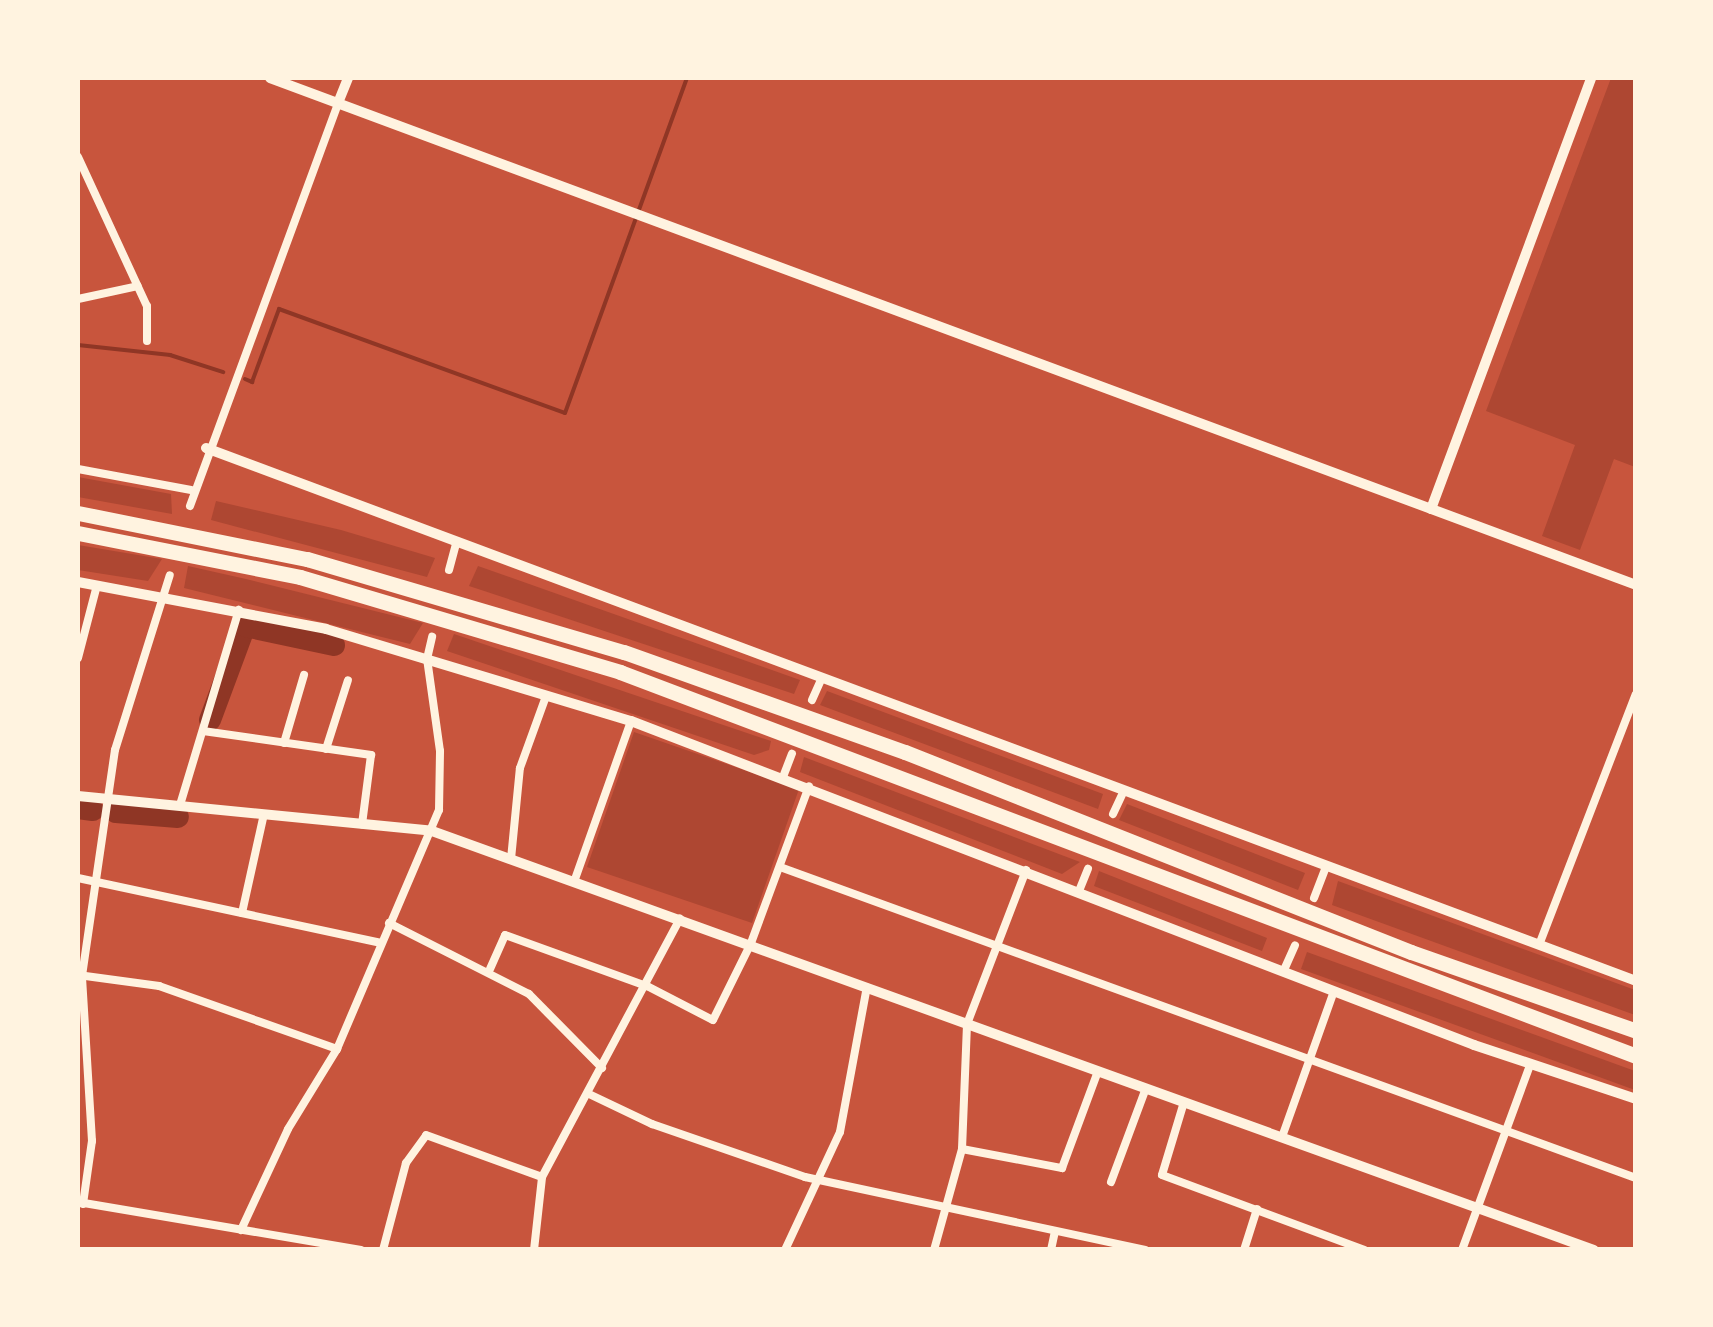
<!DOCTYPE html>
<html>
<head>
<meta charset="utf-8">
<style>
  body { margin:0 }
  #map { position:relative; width:1713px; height:1327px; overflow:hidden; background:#c8553d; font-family:"Roboto Condensed",sans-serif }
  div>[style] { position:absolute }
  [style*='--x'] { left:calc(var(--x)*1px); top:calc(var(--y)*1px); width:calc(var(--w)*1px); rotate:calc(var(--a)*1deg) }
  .green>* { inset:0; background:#ae4732 }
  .stream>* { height:4px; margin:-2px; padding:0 2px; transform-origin:2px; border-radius:2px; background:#8f3625 }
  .river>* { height:22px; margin:-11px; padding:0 11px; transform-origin:11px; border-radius:11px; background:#8f3625 }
  .minor>* { height:8px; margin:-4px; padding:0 4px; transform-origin:4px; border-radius:4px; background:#fff3e0 }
  .tertiary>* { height:10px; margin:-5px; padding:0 5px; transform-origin:5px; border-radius:5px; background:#fff3e0 }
  .motorway>* { height:15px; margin:-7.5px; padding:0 7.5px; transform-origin:7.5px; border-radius:7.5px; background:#fff3e0 }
  span { translate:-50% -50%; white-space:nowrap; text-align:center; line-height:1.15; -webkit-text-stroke:10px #fff3e0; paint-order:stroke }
  .frame { position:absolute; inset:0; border:80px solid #fff3e0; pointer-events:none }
</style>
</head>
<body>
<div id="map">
  <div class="green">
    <div style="clip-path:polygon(1611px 78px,1635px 78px,1635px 467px,1614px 459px,1580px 550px,1542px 536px,1575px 445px,1486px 411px)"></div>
    <div style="clip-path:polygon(78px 477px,171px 494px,172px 514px,78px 497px)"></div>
    <div style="clip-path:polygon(216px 501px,341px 530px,435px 558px,427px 577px,211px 520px)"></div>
    <div style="clip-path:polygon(78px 545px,162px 559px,148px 581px,78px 570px)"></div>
    <div style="clip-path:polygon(188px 566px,246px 579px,423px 623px,410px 644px,184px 588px)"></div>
    <div style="clip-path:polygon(478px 566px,800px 680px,794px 694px,469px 586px)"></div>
    <div style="clip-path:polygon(454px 634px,771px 741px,769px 750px,754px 755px,447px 651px)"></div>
    <div style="clip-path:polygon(827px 691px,1103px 794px,1098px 809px,820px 705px)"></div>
    <div style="clip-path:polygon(634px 732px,799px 789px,752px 923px,587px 867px)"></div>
    <div style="clip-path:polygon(804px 757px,1080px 862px,1062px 874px,800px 772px)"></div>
    <div style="clip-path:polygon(1127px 804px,1305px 873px,1298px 890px,1119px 820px)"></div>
    <div style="clip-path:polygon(1099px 871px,1267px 938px,1262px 951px,1094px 886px)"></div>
    <div style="clip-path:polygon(1338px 881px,1635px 990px,1635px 1015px,1332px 905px)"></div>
    <div style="clip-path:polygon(1307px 952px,1635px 1071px,1635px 1090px,1301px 969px)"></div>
  </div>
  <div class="stream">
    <div style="--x:78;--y:345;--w:93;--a:6.2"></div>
    <div style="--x:170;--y:355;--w:56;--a:17.8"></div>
    <div style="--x:245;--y:379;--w:8;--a:23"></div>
    <div style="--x:252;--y:382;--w:78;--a:-69.7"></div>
    <div style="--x:279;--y:309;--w:304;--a:20"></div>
    <div style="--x:565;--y:413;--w:357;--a:-70"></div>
  </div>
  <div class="river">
    <div style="--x:210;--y:720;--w:100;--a:-69.6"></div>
    <div style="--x:245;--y:626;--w:91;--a:12.1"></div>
    <div style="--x:78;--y:808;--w:15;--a:8"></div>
    <div style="--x:116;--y:812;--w:62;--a:4.6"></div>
  </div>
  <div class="minor">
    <div style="--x:78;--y:157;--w:164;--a:65.2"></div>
    <div style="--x:147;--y:306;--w:35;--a:90"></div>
    <div style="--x:78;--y:299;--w:61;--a:-12.2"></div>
    <div style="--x:78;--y:469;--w:115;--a:10.5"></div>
    <div style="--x:190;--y:506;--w:429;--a:-69.8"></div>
    <div style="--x:449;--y:570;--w:30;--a:-75"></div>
    <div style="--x:78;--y:658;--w:75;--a:-75.4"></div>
    <div style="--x:812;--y:700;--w:24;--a:-66"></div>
    <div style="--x:203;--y:731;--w:170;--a:8.1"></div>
    <div style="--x:371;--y:755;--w:70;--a:97.4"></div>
    <div style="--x:284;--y:743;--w:71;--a:-73.6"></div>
    <div style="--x:326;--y:749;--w:72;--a:-72.3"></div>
    <div style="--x:783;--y:777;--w:25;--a:-69"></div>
    <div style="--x:180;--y:805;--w:204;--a:-73.2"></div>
    <div style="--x:1113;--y:814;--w:26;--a:-65"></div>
    <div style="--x:511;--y:859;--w:91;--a:-84.4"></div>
    <div style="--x:520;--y:768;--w:77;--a:-70.1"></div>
    <div style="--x:780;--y:867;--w:911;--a:19.97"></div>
    <div style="--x:78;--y:878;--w:309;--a:12.1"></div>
    <div style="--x:574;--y:882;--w:171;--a:-70.5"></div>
    <div style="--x:1079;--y:891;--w:24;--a:-68"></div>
    <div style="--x:1314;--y:898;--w:33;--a:-69"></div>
    <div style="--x:242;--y:913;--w:101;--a:-77.5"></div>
    <div style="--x:389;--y:923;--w:157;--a:26.9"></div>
    <div style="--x:529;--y:994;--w:104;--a:45.4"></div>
    <div style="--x:1539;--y:945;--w:269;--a:-68.9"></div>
    <div style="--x:490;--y:969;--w:37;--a:-66"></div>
    <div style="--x:505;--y:935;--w:151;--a:19.8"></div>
    <div style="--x:647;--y:986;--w:74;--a:27.3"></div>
    <div style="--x:713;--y:1020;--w:86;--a:-63.7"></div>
    <div style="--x:751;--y:943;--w:167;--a:-69.7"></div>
    <div style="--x:1284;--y:970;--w:27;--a:-66"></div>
    <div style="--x:78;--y:975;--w:82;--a:7.7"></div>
    <div style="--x:159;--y:986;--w:189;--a:19.5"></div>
    <div style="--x:589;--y:1094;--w:70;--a:25.5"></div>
    <div style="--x:652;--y:1124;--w:162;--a:19.1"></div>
    <div style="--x:805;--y:1177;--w:348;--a:12.1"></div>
    <div style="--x:1184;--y:1102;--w:76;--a:106.8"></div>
    <div style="--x:1162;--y:1175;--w:216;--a:20.3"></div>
    <div style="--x:1282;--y:1137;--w:155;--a:-70.4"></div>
    <div style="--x:962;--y:1149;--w:102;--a:10.8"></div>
    <div style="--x:1062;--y:1168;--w:103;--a:-69.6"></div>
    <div style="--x:1111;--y:1182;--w:100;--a:-69.6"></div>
    <div style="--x:78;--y:1202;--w:287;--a:9.6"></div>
    <div style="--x:83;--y:1204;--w:64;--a:-81.9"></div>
    <div style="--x:92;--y:1141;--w:165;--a:-93.5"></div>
    <div style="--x:82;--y:976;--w:228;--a:-81.7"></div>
    <div style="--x:115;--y:750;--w:183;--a:-72.6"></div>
    <div style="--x:241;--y:1230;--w:111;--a:-65"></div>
    <div style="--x:288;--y:1129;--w:94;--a:-58.5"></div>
    <div style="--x:337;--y:1049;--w:260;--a:-66.9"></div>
    <div style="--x:439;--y:810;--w:59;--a:-89"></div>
    <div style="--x:440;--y:751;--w:93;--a:-98"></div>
    <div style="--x:427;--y:659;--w:23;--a:-77"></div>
    <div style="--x:383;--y:1250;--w:90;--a:-75.2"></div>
    <div style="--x:406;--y:1163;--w:34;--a:-54"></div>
    <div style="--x:426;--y:1135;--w:123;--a:19.9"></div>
    <div style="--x:534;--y:1250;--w:73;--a:-83.7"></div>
    <div style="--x:542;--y:1177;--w:293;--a:-61.9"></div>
    <div style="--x:785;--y:1250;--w:130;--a:-65"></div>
    <div style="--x:840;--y:1132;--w:147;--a:-79.5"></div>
    <div style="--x:934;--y:1250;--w:105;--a:-74.5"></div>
    <div style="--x:962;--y:1149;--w:125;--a:-87.7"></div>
    <div style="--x:967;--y:1024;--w:165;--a:-69"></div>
    <div style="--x:1051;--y:1250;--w:19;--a:-78"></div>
    <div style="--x:1244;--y:1250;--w:43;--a:-72.4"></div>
    <div style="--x:1462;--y:1250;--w:197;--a:-69.8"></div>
  </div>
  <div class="tertiary">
    <div style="--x:270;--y:78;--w:1457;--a:20.36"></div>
    <div style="--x:338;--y:103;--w:27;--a:-68"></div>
    <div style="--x:206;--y:448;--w:1526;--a:20.44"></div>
    <div style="--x:1431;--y:509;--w:460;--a:-69.6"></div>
    <div style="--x:78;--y:582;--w:252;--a:10.7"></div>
    <div style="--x:326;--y:629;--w:319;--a:16.8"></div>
    <div style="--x:631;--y:721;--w:903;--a:21.02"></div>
    <div style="--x:1474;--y:1045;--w:171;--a:18.4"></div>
    <div style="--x:78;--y:796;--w:356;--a:5.6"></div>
    <div style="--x:432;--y:831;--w:1235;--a:19.83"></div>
  </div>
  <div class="motorway">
    <div style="--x:78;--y:513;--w:234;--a:11.4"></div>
    <div style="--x:307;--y:559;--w:330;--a:16.4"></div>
    <div style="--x:624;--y:652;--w:298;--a:19.6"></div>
    <div style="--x:905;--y:752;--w:544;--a:21.57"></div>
    <div style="--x:1411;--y:952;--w:238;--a:19.3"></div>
    <div style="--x:78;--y:533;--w:226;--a:11.2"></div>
    <div style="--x:300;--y:577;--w:334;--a:16.5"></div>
    <div style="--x:620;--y:672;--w:1086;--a:20.7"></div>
  </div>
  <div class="frame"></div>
</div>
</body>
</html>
